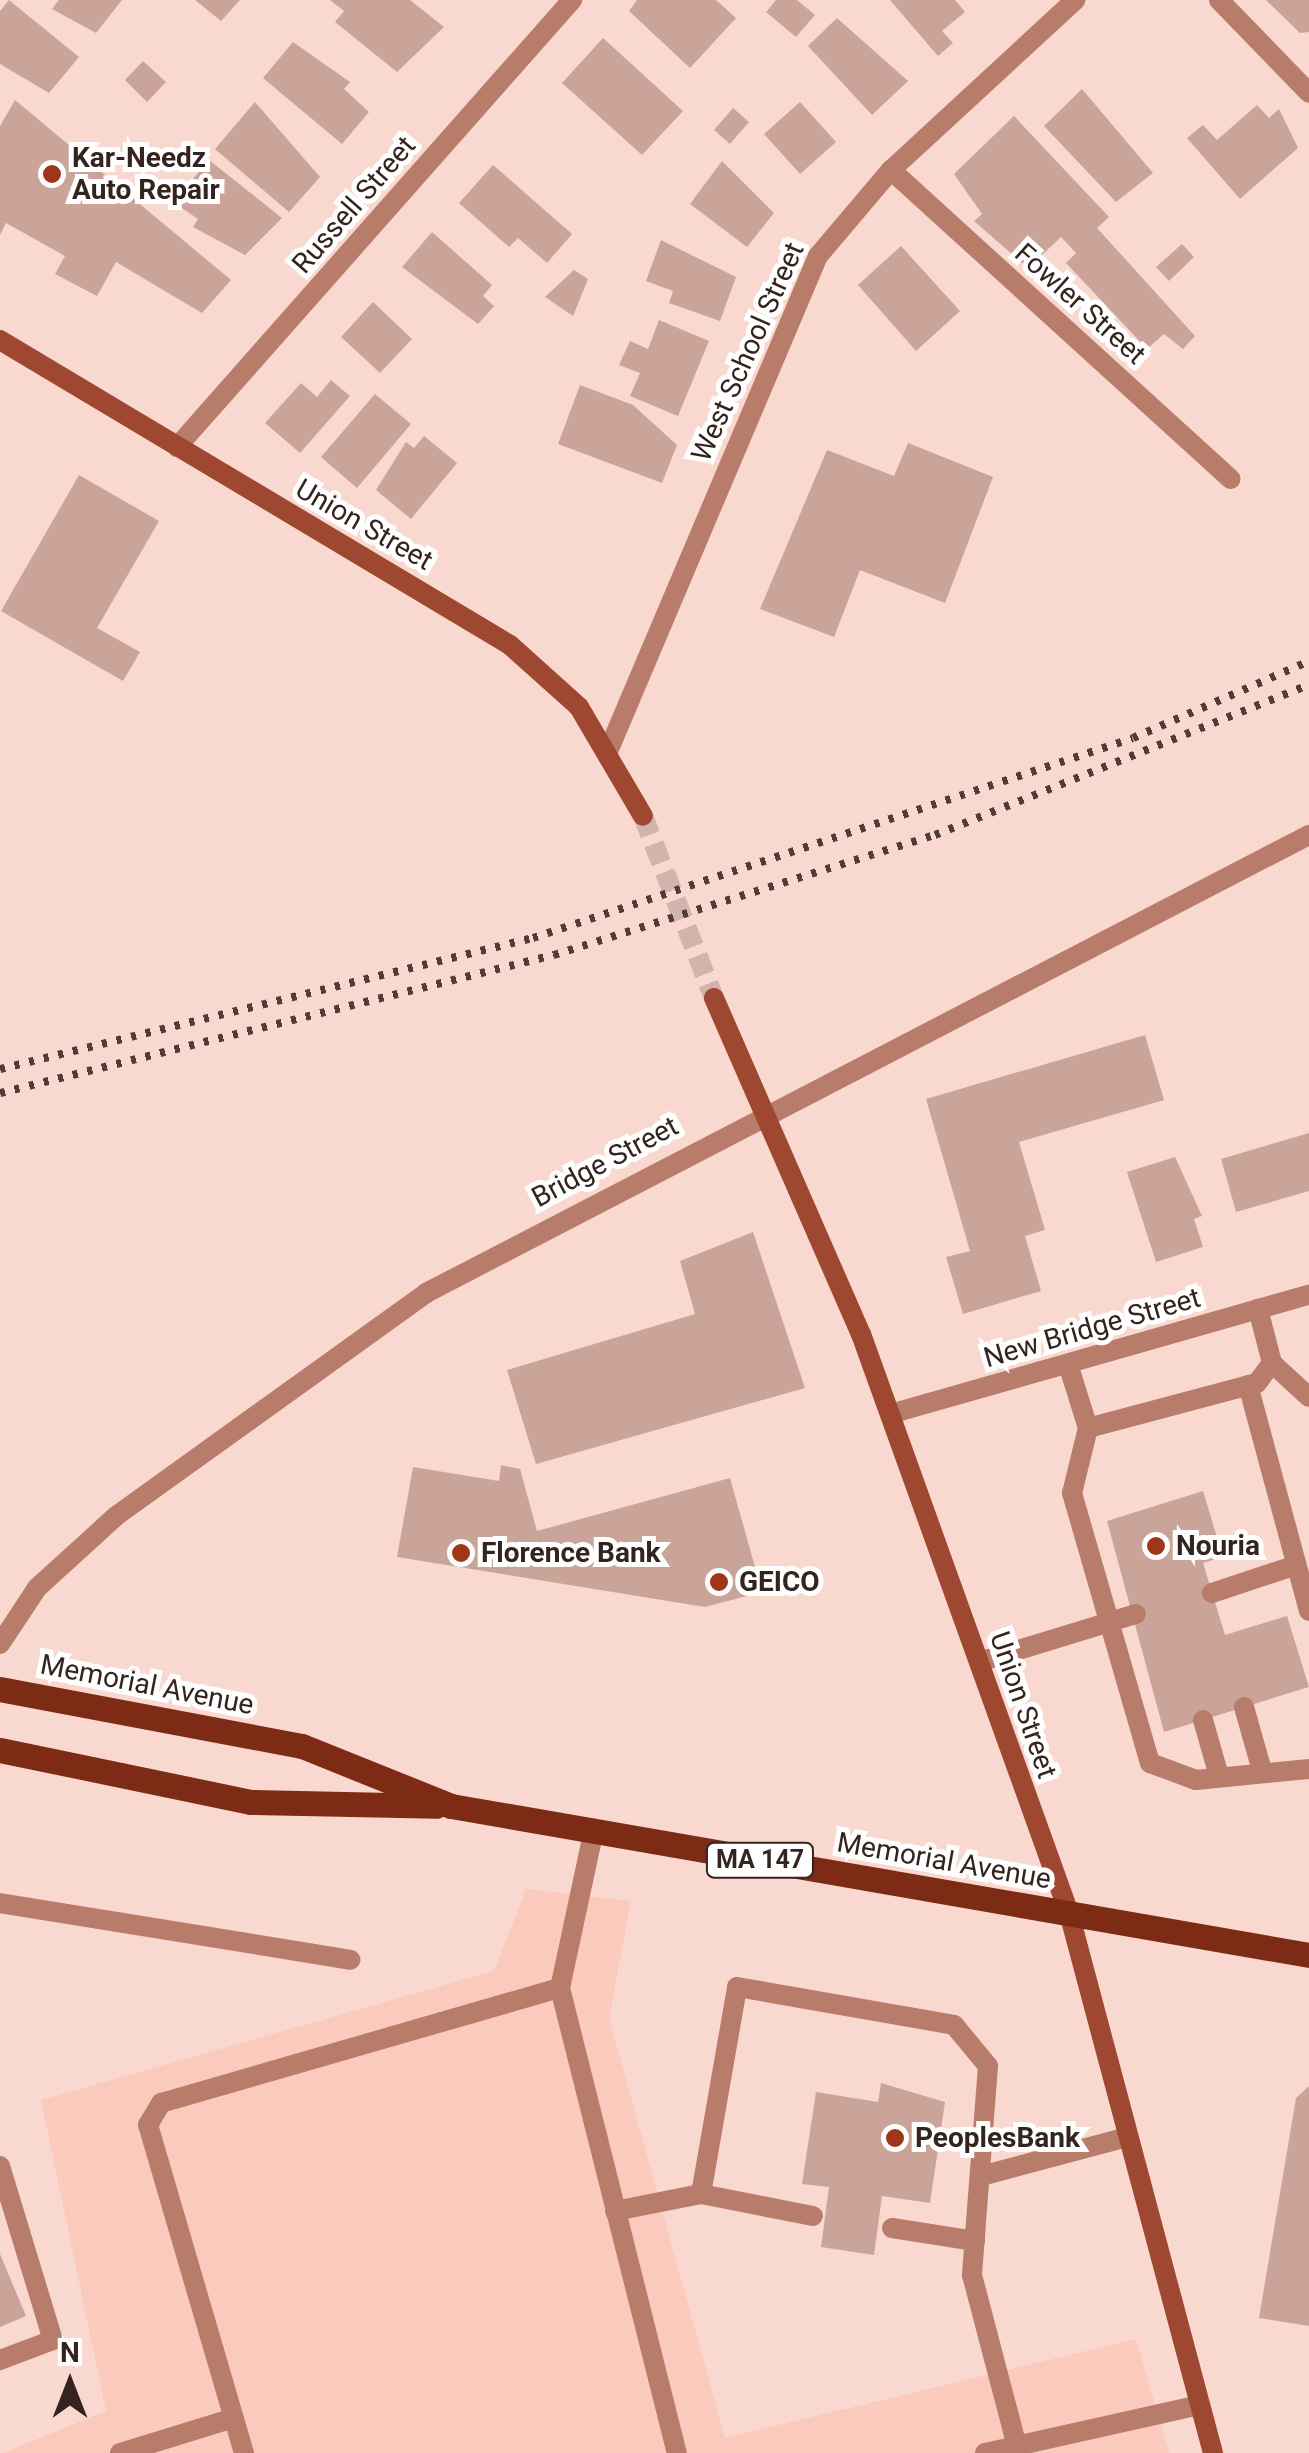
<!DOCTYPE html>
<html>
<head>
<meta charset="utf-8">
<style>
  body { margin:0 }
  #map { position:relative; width:1309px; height:2453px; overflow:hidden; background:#f9d8cf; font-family:Roboto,sans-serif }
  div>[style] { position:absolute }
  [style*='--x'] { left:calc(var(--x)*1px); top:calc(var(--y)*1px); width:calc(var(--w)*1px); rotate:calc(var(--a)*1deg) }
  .built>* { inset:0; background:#fbcabd }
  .building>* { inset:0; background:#caa499 }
  .secondary-tunnel>* { height:20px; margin-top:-10px; transform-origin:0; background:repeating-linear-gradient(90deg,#d1b4ac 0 20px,transparent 0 30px) }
  .lane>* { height:20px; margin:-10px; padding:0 10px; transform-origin:10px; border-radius:10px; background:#b87c6b }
  .street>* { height:20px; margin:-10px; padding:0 10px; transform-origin:10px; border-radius:10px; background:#b87c6b }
  .secondary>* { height:20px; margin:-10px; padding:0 10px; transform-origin:10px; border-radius:10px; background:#9e4831 }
  .primary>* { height:25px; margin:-12.5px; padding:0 12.5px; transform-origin:12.5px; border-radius:12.5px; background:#7d2b14 }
  .rail>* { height:8px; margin-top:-4px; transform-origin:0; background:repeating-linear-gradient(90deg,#4e3d38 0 5px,transparent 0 15px) }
  .dots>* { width:28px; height:28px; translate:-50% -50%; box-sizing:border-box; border:5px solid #fff; border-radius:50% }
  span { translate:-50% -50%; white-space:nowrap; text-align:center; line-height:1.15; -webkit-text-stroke:10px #fff; paint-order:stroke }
  .shield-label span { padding:2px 8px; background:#fff; border:2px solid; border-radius:8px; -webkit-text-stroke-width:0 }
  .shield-label { font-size:25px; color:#332420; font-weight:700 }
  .poi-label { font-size:28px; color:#332420; font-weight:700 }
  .left { translate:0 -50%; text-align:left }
  .street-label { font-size:28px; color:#332420 }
  .north { position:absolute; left:20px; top:2333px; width:100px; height:100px; -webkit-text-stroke:8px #fff; paint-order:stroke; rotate:0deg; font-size:28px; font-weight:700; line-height:40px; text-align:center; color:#332420 }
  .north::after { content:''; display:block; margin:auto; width:35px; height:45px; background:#332420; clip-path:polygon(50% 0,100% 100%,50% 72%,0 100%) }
</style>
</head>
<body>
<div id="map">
  <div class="built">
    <div style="clip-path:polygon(526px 1889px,631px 1901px,609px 2018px,725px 2438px,1136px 2339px,1169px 2453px,3px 2453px,106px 2411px,41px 2100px,494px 1971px)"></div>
  </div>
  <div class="building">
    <div style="clip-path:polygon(9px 0,79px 57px,49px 93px,0 64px,0 11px)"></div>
    <div style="clip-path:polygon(59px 0,122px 0,96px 33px,52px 9px)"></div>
    <div style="clip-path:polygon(195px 0,240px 0,221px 21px)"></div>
    <div style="clip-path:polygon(330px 0,410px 0,444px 27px,397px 72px,335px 22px,344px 11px)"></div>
    <div style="clip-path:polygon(637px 0,716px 0,736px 18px,690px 68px,629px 11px)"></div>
    <div style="clip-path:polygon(776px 0,797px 0,815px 15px,796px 37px,766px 12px)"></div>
    <div style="clip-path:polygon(890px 0,955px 0,965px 12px,942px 31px,953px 43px,938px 56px)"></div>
    <div style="clip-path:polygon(1266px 0,1309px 0,1309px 32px,1300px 33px)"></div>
    <div style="clip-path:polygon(837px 18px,908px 81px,872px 115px,808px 46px)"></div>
    <div style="clip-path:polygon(603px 38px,683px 111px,642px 155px,562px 83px)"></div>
    <div style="clip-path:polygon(293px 42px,350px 82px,344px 89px,369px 112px,342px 144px,263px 78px)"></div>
    <div style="clip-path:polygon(143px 61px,166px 82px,147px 102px,125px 80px)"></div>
    <div style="clip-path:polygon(1082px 89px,1153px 173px,1116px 202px,1044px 126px)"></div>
    <div style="clip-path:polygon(15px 100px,231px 280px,202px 313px,116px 262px,97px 296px,55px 274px,65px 256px,6px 223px,0 235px,0 126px)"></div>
    <div style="clip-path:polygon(255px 102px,320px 177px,289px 212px,215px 149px)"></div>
    <div style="clip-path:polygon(800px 102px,836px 142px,800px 174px,764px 134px)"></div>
    <div style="clip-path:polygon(1257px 105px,1269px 118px,1279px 109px,1298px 148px,1240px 199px,1187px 138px,1203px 125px,1217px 140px)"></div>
    <div style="clip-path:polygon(733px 108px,749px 122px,730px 144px,714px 130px)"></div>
    <div style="clip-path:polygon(1014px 116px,1109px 217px,1097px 228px,1195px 336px,1183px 349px,1164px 334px,1147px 349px,1066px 263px,1076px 253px,1061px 237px,1028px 268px,974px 221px,982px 214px,954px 174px)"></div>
    <div style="clip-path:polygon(209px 160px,282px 218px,245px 255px,193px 227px,198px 219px,173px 202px)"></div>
    <div style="clip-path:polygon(722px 161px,774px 213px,747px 247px,690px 204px)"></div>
    <div style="clip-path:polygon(493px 165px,572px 234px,547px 263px,518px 238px,509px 247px,459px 203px)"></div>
    <div style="clip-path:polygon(432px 232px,492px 285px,483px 296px,494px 306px,478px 324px,402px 267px)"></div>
    <div style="clip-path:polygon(661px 240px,736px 277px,720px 321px,669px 303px,673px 291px,646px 281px)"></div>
    <div style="clip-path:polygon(1182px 244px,1194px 257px,1169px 281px,1156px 267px)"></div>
    <div style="clip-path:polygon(901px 246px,960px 311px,916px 351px,858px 285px)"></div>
    <div style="clip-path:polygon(574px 270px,588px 279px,573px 316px,545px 297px)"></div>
    <div style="clip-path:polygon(373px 302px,412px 339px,380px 373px,341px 337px)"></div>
    <div style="clip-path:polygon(659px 320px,709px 341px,678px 416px,630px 396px,640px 373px,619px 365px,630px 341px,648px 349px)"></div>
    <div style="clip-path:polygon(331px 380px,350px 396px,300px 453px,265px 423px,301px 383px,317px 397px)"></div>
    <div style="clip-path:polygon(580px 385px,633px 405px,677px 445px,662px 483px,558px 444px)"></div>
    <div style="clip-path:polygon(375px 394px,411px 424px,357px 488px,321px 457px)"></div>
    <div style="clip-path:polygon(424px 436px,457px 463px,411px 519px,376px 490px,406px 442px,414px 448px)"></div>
    <div style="clip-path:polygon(908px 443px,993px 477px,945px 603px,860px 570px,834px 637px,760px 609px,827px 450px,894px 476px)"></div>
    <div style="clip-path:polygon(79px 475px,159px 521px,97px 628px,140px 652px,123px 681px,1px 611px)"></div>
    <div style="clip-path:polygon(1145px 1035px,1164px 1100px,1019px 1142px,1045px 1230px,1025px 1236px,1041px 1291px,963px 1314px,946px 1257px,970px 1251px,926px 1099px)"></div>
    <div style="clip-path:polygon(1309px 1133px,1309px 1191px,1236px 1212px,1221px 1159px)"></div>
    <div style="clip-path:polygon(1175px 1157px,1202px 1216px,1194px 1219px,1203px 1247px,1156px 1262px,1127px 1172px)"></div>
    <div style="clip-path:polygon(753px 1232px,805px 1388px,536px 1464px,507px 1370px,695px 1314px,680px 1261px)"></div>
    <div style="clip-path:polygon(501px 1465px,520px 1469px,537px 1531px,730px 1478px,762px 1592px,705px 1607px,397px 1557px,413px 1467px,499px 1481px)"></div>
    <div style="clip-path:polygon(1203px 1491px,1223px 1557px,1203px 1563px,1225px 1635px,1287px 1616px,1309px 1687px,1164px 1732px,1107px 1521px)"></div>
    <div style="clip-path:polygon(881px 2083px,945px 2102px,930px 2203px,882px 2196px,874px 2255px,821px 2247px,829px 2187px,802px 2184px,816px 2092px,878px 2102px)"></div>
    <div style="clip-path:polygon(1309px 2086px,1309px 2326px,1259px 2318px,1296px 2098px)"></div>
    <div style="clip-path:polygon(0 2254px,26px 2316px,0 2327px)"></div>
  </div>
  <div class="secondary-tunnel">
    <div style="--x:643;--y:816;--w:195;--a:68.7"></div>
  </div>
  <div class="lane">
    <div style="--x:891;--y:170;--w:459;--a:42.3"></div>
    <div style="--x:1272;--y:1363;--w:50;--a:42.6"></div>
    <div style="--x:1068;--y:1364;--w:67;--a:72.6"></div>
    <div style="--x:1088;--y:1428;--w:175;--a:-14.9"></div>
    <div style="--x:1257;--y:1383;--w:25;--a:-53"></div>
    <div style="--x:1272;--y:1363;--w:56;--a:-104.5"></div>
    <div style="--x:1248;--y:1385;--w:234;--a:74.9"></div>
    <div style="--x:1088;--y:1428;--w:67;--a:103.8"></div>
    <div style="--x:1072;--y:1493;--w:281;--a:73.9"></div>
    <div style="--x:1150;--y:1763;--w:49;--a:20.3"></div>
    <div style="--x:1196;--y:1780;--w:114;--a:-5.6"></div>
    <div style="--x:1212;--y:1593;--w:89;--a:-18.4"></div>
    <div style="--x:979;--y:1662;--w:164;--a:-17"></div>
    <div style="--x:1244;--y:1707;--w:62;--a:74.2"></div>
    <div style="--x:1203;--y:1720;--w:58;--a:74.1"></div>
    <div style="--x:0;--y:1903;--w:355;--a:9.2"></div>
    <div style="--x:560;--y:1988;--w:479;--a:75.9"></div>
    <div style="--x:0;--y:2166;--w:182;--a:73.1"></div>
    <div style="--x:53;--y:2340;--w:57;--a:159.3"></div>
    <div style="--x:981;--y:2176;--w:152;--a:-14.9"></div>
    <div style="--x:701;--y:2194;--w:114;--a:11.1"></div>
    <div style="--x:615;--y:2211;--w:88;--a:-11.2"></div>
    <div style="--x:701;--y:2194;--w:210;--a:-80.1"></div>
    <div style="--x:737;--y:1987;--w:220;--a:9.9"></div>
    <div style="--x:954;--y:2025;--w:53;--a:50.3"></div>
    <div style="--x:988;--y:2066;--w:210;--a:94.4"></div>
    <div style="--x:972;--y:2275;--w:177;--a:75.3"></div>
    <div style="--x:892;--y:2228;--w:84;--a:8.9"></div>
    <div style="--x:120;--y:2453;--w:119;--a:-17.1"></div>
    <div style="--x:244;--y:2453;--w:342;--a:-106.3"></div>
    <div style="--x:148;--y:2125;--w:26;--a:-59"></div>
    <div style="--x:161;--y:2103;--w:415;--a:-16.1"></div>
    <div style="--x:560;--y:1988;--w:163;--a:-77.9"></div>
    <div style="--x:985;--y:2453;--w:220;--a:-12.6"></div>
  </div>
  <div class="street">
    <div style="--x:1219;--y:0;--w:129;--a:45.9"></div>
    <div style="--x:177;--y:447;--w:597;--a:-48.53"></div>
    <div style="--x:609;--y:749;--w:535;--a:-67.03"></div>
    <div style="--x:818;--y:256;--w:113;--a:-49.7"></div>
    <div style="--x:891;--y:170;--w:251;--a:-42.7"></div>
    <div style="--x:890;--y:1414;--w:436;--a:-15.9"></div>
    <div style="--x:0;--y:1644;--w:67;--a:-56.5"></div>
    <div style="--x:37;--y:1588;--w:107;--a:-42.3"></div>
    <div style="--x:116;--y:1516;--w:382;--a:-35.7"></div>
    <div style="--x:426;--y:1293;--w:995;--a:-27.42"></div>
  </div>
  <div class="secondary">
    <div style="--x:0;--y:340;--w:594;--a:30.88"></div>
    <div style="--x:510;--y:645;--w:93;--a:41.9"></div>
    <div style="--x:579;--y:707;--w:126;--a:59.6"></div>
    <div style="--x:714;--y:998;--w:367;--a:66.4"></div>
    <div style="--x:861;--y:1334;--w:615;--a:70.24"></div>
    <div style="--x:1069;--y:1913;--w:559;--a:75.07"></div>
  </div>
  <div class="primary">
    <div style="--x:0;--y:1689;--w:307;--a:10.7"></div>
    <div style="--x:302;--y:1746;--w:161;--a:21.9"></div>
    <div style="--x:451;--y:1806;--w:871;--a:9.85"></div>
    <div style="--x:0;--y:1750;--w:256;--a:11.7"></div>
    <div style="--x:251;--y:1802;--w:185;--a:1.2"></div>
  </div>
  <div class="rail">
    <div style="--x:0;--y:1069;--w:549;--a:-13.81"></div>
    <div style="--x:533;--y:938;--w:632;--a:-18.43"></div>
    <div style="--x:1133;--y:738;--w:192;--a:-23.6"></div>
    <div style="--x:0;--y:1093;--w:571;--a:-13.99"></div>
    <div style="--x:554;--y:955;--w:399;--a:-17.5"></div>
    <div style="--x:935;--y:835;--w:403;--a:-21.9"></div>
  </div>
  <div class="dots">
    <div style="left:52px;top:174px;background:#9e3619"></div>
    <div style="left:1156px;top:1546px;background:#9e3619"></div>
    <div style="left:461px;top:1553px;background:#9e3619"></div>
    <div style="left:719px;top:1582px;background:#9e3619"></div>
    <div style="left:895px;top:2138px;background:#9e3619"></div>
  </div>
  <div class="shield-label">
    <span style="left:760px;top:1860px">MA 147</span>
  </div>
  <div class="poi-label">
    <span class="left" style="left:72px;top:174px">Kar-Needz<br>Auto Repair</span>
    <span class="left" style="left:1176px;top:1546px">Nouria</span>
    <span class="left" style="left:481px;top:1553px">Florence Bank</span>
    <span class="left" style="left:739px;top:1582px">GEICO</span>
    <span class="left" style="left:915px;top:2138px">PeoplesBank</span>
  </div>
  <div class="street-label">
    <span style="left:354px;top:205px;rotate:-49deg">Russell Street</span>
    <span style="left:1080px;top:304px;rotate:42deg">Fowler Street</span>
    <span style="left:748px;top:352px;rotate:-66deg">West School Street</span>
    <span style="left:364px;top:525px;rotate:30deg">Union Street</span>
    <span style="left:605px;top:1162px;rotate:-28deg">Bridge Street</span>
    <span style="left:1092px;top:1328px;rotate:-16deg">New Bridge Street</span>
    <span style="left:147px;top:1685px;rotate:11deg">Memorial Avenue</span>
    <span style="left:1023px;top:1705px;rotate:71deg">Union Street</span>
    <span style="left:944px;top:1861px;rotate:10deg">Memorial Avenue</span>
  </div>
  <div class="north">N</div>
</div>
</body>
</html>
